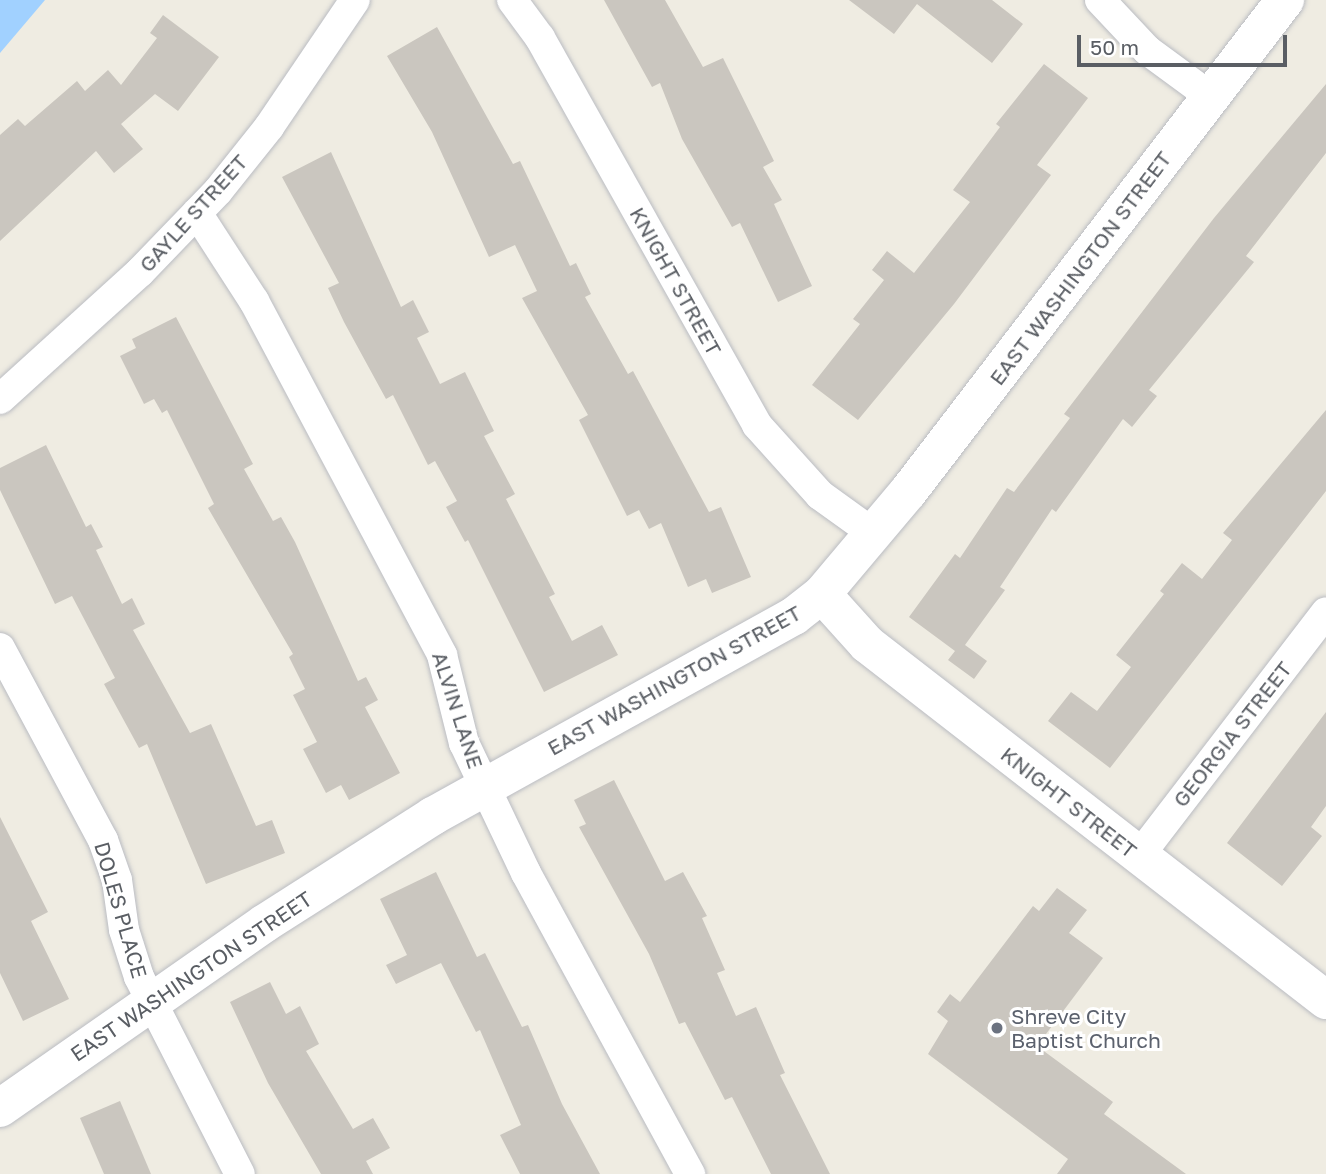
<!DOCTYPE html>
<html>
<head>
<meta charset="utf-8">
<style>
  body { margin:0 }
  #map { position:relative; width:1326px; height:1174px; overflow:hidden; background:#efece2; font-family:"Golos Text",sans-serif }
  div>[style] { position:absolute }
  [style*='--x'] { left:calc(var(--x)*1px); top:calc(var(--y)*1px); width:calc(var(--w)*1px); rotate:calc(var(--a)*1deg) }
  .water>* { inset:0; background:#a1d1ff }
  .building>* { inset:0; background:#cac6bf }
  .roads { filter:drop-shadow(0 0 2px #babcc2) drop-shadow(0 0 2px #babcc2) }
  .street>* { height:30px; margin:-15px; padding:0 15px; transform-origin:15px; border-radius:15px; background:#fff }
  .secondary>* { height:38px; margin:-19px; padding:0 19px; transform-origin:19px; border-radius:19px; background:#fff }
  .dots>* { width:19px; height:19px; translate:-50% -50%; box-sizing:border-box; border:4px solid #fff; border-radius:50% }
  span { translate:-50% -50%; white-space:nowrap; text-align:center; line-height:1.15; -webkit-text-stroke:6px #fff; paint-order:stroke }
  .street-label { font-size:21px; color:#5a5e64 }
  .worship-label { font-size:21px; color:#5b616d }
  .left { translate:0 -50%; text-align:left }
  .scale { position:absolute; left:1077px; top:35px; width:210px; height:32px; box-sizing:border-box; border:4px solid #5a5e64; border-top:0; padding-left:9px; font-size:21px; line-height:24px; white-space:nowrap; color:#5a5e64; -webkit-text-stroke:5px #fff; paint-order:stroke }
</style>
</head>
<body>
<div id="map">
  <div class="water">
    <div style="clip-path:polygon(0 0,45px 0,0 53px)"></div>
  </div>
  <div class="building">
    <div style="clip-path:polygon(604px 0,665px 0,703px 67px,723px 58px,774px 161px,763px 167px,782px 200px,774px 204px,812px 286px,778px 302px,740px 223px,732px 227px,682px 139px,660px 83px,652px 87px)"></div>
    <div style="clip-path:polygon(849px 0,992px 0,1023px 24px,992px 63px,917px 4px,894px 34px)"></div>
    <div style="clip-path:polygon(163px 15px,219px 57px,178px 111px,155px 94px,121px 124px,143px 149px,114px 173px,96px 151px,0 241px,0 135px,18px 119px,25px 126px,77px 81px,85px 91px,108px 70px,121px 85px,157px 38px,150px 33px)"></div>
    <div style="clip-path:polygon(437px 27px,513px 164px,520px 161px,570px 266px,576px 263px,591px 294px,585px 297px,628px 374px,633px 371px,709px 512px,721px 507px,751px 577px,712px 593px,706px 579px,688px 587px,661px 523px,649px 529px,639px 510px,627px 516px,579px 420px,588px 415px,522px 298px,537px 291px,515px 245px,489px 257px,432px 132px,387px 56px)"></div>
    <div style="clip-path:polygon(1044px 64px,1088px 98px,1037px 165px,1051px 175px,954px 304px,858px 420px,812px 385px,860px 324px,853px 319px,884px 280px,872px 270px,887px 251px,914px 273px,970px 202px,953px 190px,1000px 127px,996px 124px)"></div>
    <div style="clip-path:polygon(1326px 84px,1326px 153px,1246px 256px,1254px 262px,1149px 390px,1157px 396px,1132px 427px,1123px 419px,1056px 512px,1052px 509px,1000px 587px,1005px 590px,965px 645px,987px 661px,974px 679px,948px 660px,955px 651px,909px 617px,955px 554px,960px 558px,1007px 488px,1014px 492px,1070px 418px,1064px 414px,1214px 218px)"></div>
    <div style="clip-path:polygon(331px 152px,401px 307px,413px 300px,429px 332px,417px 338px,440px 384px,465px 372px,494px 431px,484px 436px,515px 494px,506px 499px,555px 594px,549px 597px,572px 641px,602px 625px,618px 655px,544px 692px,468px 540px,465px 542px,446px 507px,457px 501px,435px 461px,428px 465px,393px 395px,386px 399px,344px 322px,328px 288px,339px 283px,282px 177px)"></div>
    <div style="clip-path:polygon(176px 317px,253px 464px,244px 469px,273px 521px,281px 517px,295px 542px,358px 681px,366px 677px,378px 700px,365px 707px,400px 773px,349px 800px,341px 785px,326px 793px,303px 749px,317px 742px,293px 695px,305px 689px,289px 657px,293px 654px,208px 508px,214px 504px,167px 410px,162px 413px,154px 399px,144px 404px,120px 356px,136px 348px,132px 339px)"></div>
    <div style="clip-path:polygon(1326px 410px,1326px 491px,1110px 768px,1048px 721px,1071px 692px,1097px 711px,1131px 667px,1116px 655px,1164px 594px,1160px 591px,1182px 563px,1202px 579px,1232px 540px,1223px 533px)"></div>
    <div style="clip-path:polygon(46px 445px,86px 527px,91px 524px,103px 547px,96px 550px,122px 604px,132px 598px,145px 624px,133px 630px,190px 733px,211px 724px,256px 826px,272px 820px,285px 853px,206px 884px,147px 744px,139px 748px,104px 684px,115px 678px,72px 596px,55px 604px,0 490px,0 468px)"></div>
    <div style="clip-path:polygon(1326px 712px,1326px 806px,1311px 827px,1322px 836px,1282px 886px,1227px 843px)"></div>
    <div style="clip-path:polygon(614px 780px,665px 881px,683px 872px,707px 916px,702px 918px,725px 970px,717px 973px,736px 1016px,756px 1007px,785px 1073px,780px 1075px,830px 1174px,771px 1174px,732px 1097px,725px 1100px,685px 1022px,679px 1024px,649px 954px,579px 827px,586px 824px,574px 800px)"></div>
    <div style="clip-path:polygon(0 817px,48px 912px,31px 921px,69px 999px,23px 1021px,0 973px)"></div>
    <div style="clip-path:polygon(436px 872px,477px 957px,485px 953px,522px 1027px,528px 1025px,562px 1104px,600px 1174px,520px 1174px,500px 1135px,521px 1125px,480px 1030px,476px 1032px,441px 963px,396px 984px,386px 965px,407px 955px,380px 899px)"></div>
    <div style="clip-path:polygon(1057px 888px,1087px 910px,1069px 933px,1103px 958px,1037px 1046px,1113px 1102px,1104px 1114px,1186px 1174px,1057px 1174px,1068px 1159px,928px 1054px,948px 1021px,937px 1012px,950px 994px,960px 1002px,1033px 906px,1039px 911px)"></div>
    <div style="clip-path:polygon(270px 982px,286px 1014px,300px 1006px,319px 1044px,306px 1051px,353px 1129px,373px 1118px,390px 1148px,366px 1161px,373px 1174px,321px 1174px,268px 1083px,230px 1002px)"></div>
    <div style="clip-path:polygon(120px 1101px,151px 1174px,104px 1174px,80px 1118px)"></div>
  </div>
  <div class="roads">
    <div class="street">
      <div style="--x:512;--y:0;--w:47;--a:53.6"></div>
      <div style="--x:540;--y:38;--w:444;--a:60.7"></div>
      <div style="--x:757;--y:425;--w:94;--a:48"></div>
      <div style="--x:820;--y:495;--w:67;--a:35.8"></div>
      <div style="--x:1100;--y:0;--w:69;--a:46.8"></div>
      <div style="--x:1147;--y:50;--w:79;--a:36.3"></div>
      <div style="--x:197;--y:213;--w:105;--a:57.1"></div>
      <div style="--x:254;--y:301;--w:401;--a:62"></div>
      <div style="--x:442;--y:655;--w:91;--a:76"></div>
      <div style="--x:464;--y:743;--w:144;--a:64.5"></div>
      <div style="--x:526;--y:873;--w:343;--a:61.4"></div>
      <div style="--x:0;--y:399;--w:189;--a:-42.2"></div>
      <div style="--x:140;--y:272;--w:112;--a:-46.1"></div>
      <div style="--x:218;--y:191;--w:82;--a:-51.4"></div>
      <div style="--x:269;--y:127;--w:153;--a:-55.9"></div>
      <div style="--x:0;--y:648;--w:218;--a:61.8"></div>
      <div style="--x:103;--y:840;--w:42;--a:70.7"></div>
      <div style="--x:117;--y:880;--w:50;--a:82"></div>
      <div style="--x:124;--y:930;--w:49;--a:72.3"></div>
      <div style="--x:139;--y:977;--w:221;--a:62.9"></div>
      <div style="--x:1139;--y:856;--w:307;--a:-52.5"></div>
    </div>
    <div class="secondary">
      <div style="--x:822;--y:594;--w:67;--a:48"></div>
      <div style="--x:867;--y:644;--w:581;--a:37.8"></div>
      <div style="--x:0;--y:1108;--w:323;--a:-34.9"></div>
      <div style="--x:265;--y:923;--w:199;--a:-32.5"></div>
      <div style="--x:433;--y:816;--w:413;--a:-29"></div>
      <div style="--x:794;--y:616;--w:36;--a:-38"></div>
      <div style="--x:822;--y:594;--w:133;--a:-49.9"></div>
      <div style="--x:908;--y:492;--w:620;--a:-52.54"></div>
    </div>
  </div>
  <div class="dots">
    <div style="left:997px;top:1028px;background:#6b7280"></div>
  </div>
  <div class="street-label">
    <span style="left:193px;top:213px;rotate:-48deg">GAYLE STREET</span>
    <span style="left:1080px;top:268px;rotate:-53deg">EAST WASHINGTON STREET</span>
    <span style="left:676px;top:281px;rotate:61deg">KNIGHT STREET</span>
    <span style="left:674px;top:680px;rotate:-29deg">EAST WASHINGTON STREET</span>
    <span style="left:458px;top:710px;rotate:72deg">ALVIN LANE</span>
    <span style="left:1232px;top:734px;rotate:-52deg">GEORGIA STREET</span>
    <span style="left:1069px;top:802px;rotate:38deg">KNIGHT STREET</span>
    <span style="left:121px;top:910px;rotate:74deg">DOLES PLACE</span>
    <span style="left:191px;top:976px;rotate:-34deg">EAST WASHINGTON STREET</span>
  </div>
  <div class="worship-label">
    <span class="left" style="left:1011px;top:1028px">Shreve City<br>Baptist Church</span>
  </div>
  <div class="scale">50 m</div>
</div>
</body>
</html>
